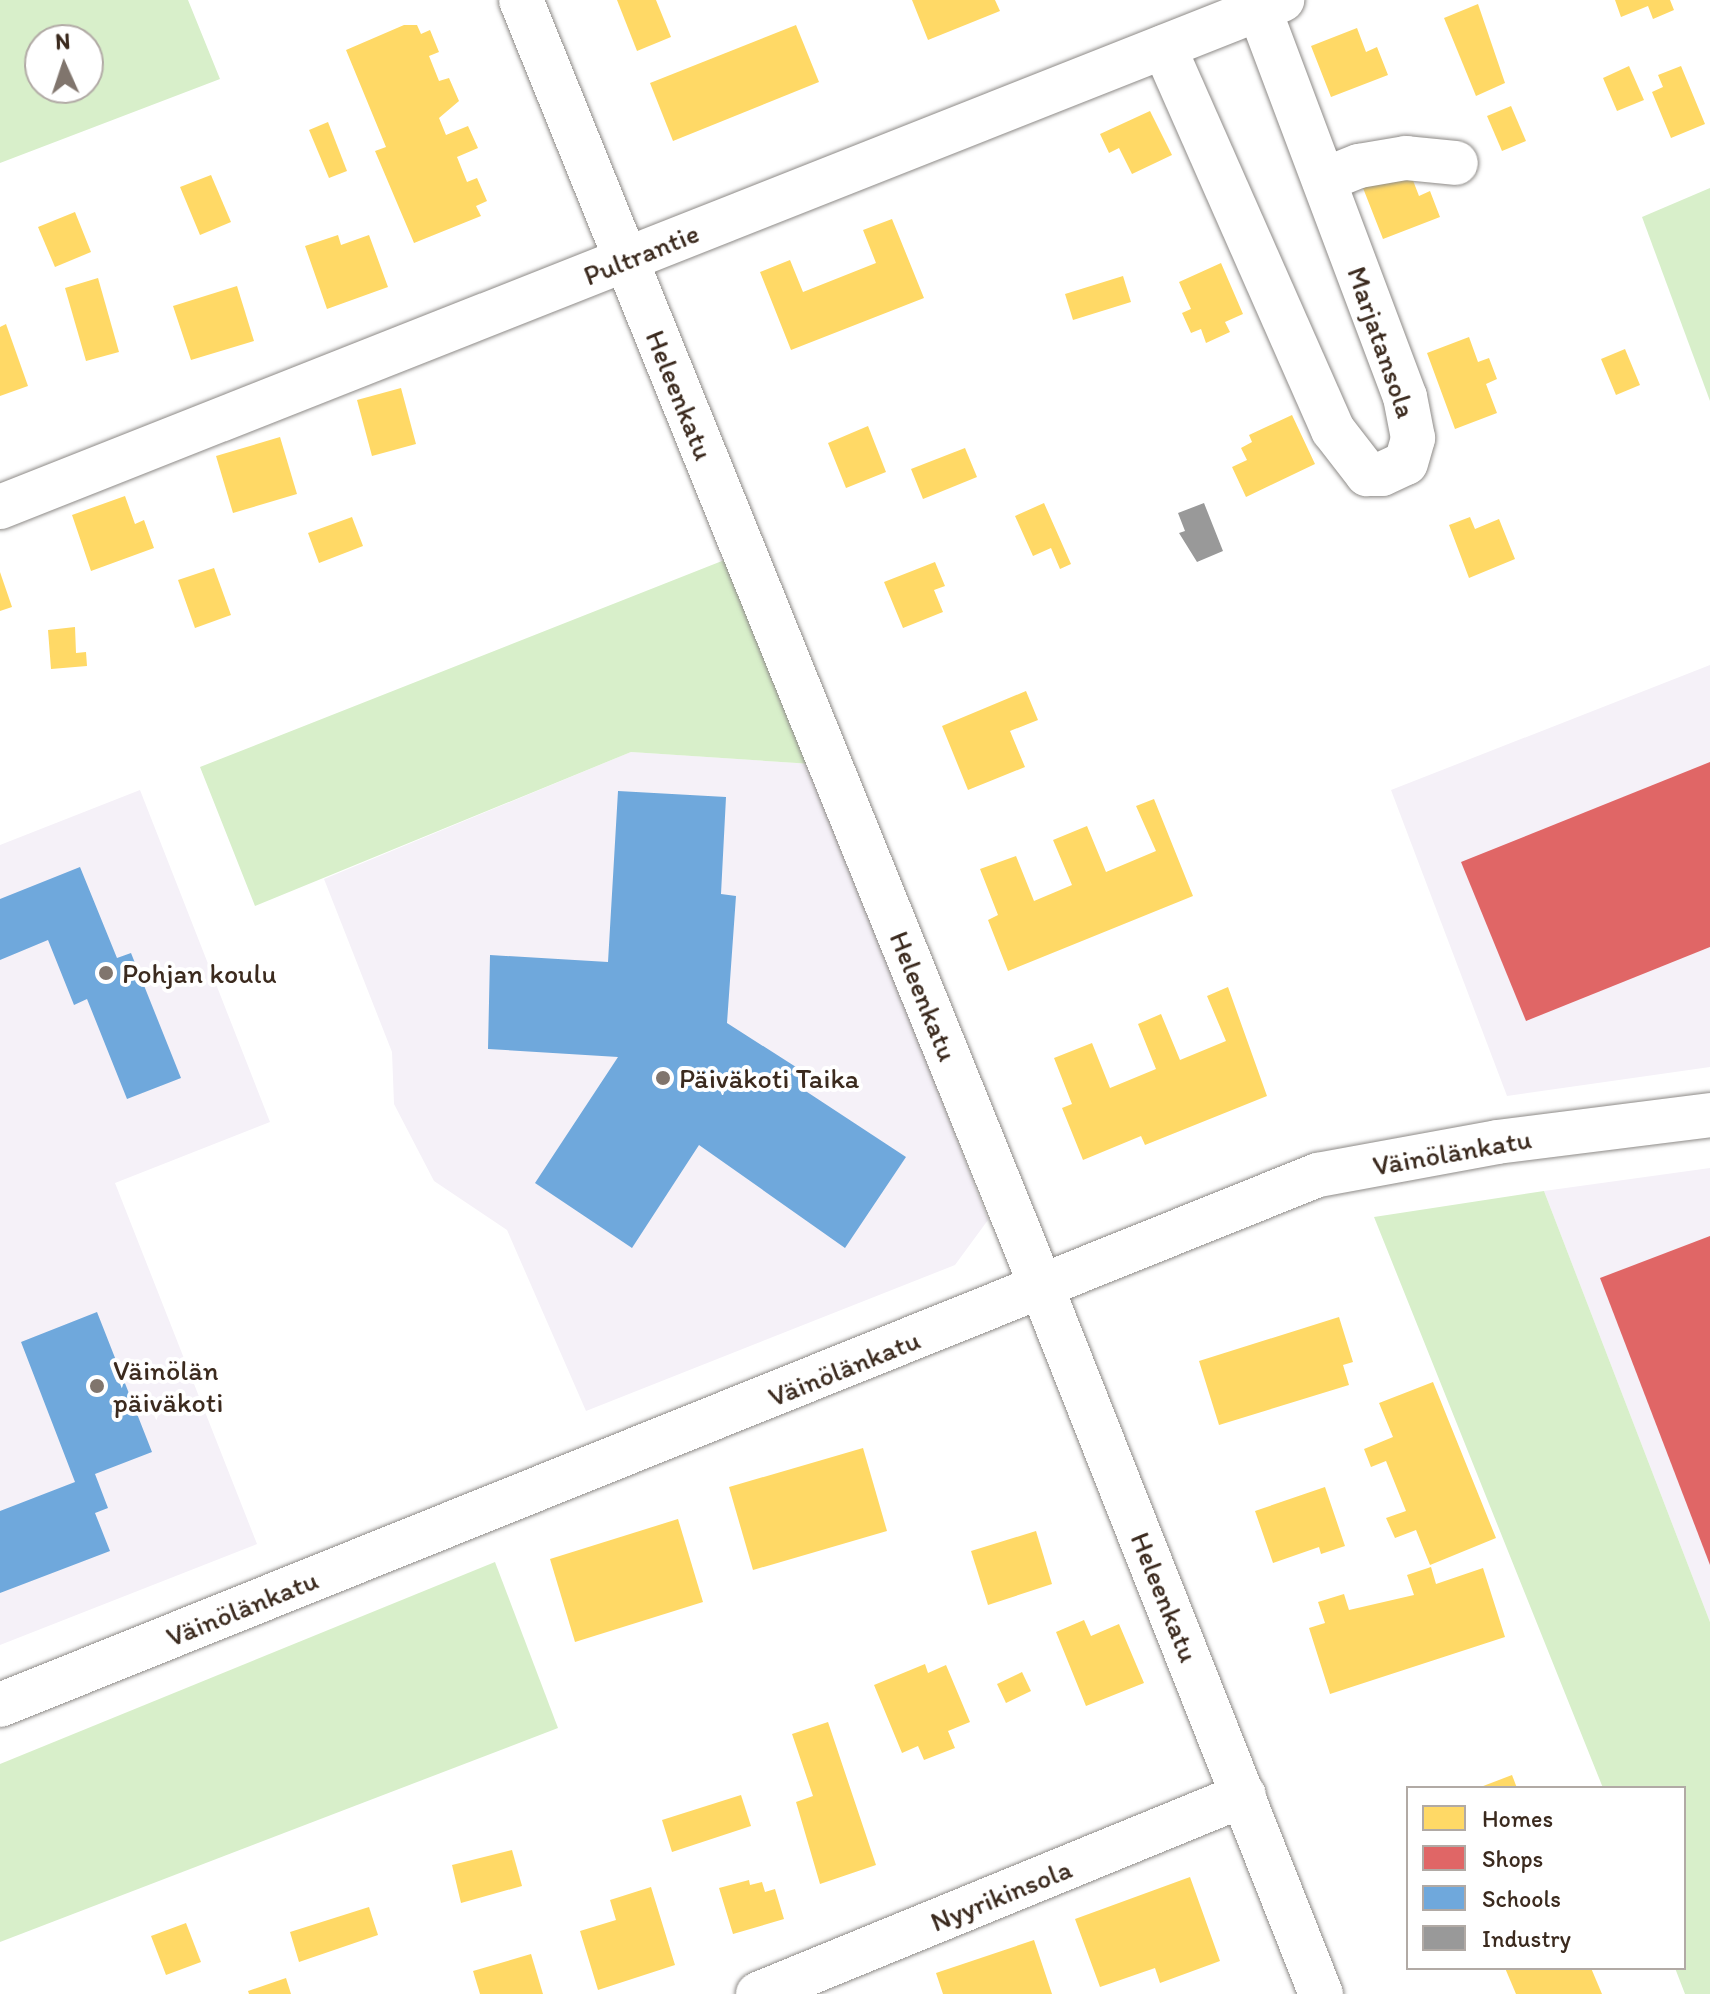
<!DOCTYPE html>
<html>
<head>
<meta charset="utf-8">
<style>
  body { margin:0 }
  #map { position:relative; width:1710px; height:1994px; overflow:hidden; background:#fff; font-family:Itim,sans-serif }
  div>[style] { position:absolute }
  [style*='--x'] { left:calc(var(--x)*1px); top:calc(var(--y)*1px); width:calc(var(--w)*1px); rotate:calc(var(--a)*1deg) }
  .built>* { inset:0; background:#f5f1f8 }
  .green>* { inset:0; background:#d8efca }
  .homes>* { inset:0; background:#ffd966 }
  .shops>* { inset:0; background:#e06666 }
  .schools>* { inset:0; background:#6fa8dc }
  .industry>* { inset:0; background:#999 }
  .roads { filter:drop-shadow(0 0 2px #8e8b88) drop-shadow(0 0 2px #8e8b88) }
  .minor>* { height:44px; margin:-22px; padding:0 22px; transform-origin:22px; border-radius:22px; background:#fff }
  .dots>* { width:22px; height:22px; translate:-50% -50%; box-sizing:border-box; border:4px solid #fff; border-radius:50% }
  span { translate:-50% -50%; white-space:nowrap; text-align:center; line-height:1.15; -webkit-text-stroke:8px #fff; paint-order:stroke }
  .street-label { font-size:28px; color:#3b2a1e }
  .poi-label { font-size:28px; color:#3b2a1e }
  .left { translate:0 -50%; text-align:left }
  .legend { position:absolute; left:1406px; top:1786px; width:280px; height:184px; box-sizing:border-box; background:#fff; border:2px solid #b1aaa5; margin:0; padding:10px 14px; list-style:none; font-size:24px; color:#3b2a1e }
  .legend li { display:flex; align-items:center; gap:16px; height:40px }
  .legend b { width:40px; border:2px solid #b1aaa5 }
  .north { position:absolute; left:24px; top:24px; width:80px; height:80px; box-sizing:border-box; background:#fff; border:2px solid #b1aaa5; border-radius:50%; rotate:357deg; font-size:22px; font-weight:700; line-height:32px; text-align:center; color:#3b2a1e }
  .north::after { content:''; display:block; margin:auto; width:28px; height:36px; background:#80756d; clip-path:polygon(50% 0,100% 100%,50% 72%,0 100%) }
</style>
</head>
<body>
<div id="map">
  <div class="built">
    <div style="clip-path:polygon(1710px 665px,1710px 1067px,1507px 1096px,1391px 790px)"></div>
    <div style="clip-path:polygon(631px 752px,812px 764px,988px 1220px,955px 1265px,586px 1411px,507px 1230px,434px 1181px,394px 1104px,392px 1052px,324px 879px)"></div>
    <div style="clip-path:polygon(140px 790px,270px 1122px,115px 1183px,257px 1544px,0 1645px,0 845px)"></div>
    <div style="clip-path:polygon(1710px 1168px,1710px 1622px,1544px 1191px)"></div>
  </div>
  <div class="green">
    <div style="clip-path:polygon(evenodd,0 0,188px 0,220px 79px,0 163px,0 0,88px 40px,88px 88px,40px 88px,40px 40px,88px 40px)"></div>
    <div style="clip-path:polygon(1710px 188px,1710px 401px,1642px 217px)"></div>
    <div style="clip-path:polygon(727px 559px,812px 764px,631px 752px,255px 906px,200px 767px)"></div>
    <div style="clip-path:polygon(1544px 1191px,1710px 1622px,1710px 1994px,1685px 1994px,1675px 1968px,1684px 1968px,1684px 1788px,1603px 1788px,1374px 1217px)"></div>
    <div style="clip-path:polygon(495px 1562px,558px 1728px,0 1942px,0 1764px)"></div>
  </div>
  <div class="homes">
    <div style="clip-path:polygon(617px 0,656px 0,671px 37px,637px 51px)"></div>
    <div style="clip-path:polygon(912px 0,995px 0,1000px 11px,928px 40px)"></div>
    <div style="clip-path:polygon(1615px 0,1670px 0,1674px 10px,1653px 19px,1648px 6px,1621px 17px)"></div>
    <div style="clip-path:polygon(1478px 4px,1505px 83px,1476px 96px,1444px 18px)"></div>
    <div style="clip-path:polygon(404px 25px,417px 25px,421px 34px,430px 30px,439px 52px,429px 56px,439px 81px,449px 78px,459px 101px,439px 118px,446px 135px,468px 126px,478px 148px,457px 157px,467px 182px,477px 178px,487px 201px,476px 206px,481px 216px,414px 243px,375px 151px,386px 147px,346px 50px)"></div>
    <div style="clip-path:polygon(796px 25px,819px 82px,673px 141px,650px 83px)"></div>
    <div style="clip-path:polygon(1357px 28px,1366px 52px,1377px 47px,1388px 75px,1331px 97px,1311px 46px)"></div>
    <div style="clip-path:polygon(1629px 66px,1644px 100px,1617px 111px,1603px 78px)"></div>
    <div style="clip-path:polygon(1681px 66px,1705px 124px,1671px 138px,1652px 92px,1663px 87px,1658px 75px)"></div>
    <div style="clip-path:polygon(1511px 106px,1526px 141px,1502px 151px,1487px 116px)"></div>
    <div style="clip-path:polygon(1150px 111px,1172px 155px,1132px 174px,1119px 148px,1109px 153px,1100px 134px)"></div>
    <div style="clip-path:polygon(328px 122px,347px 171px,329px 178px,309px 130px)"></div>
    <div style="clip-path:polygon(1409px 170px,1419px 196px,1430px 191px,1440px 217px,1383px 239px,1363px 188px)"></div>
    <div style="clip-path:polygon(211px 175px,231px 222px,200px 235px,180px 187px)"></div>
    <div style="clip-path:polygon(75px 212px,91px 252px,55px 267px,38px 227px)"></div>
    <div style="clip-path:polygon(892px 219px,924px 298px,791px 350px,760px 272px,790px 260px,803px 292px,876px 263px,863px 230px)"></div>
    <div style="clip-path:polygon(338px 235px,341px 245px,369px 235px,388px 287px,327px 309px,305px 246px)"></div>
    <div style="clip-path:polygon(1221px 263px,1243px 314px,1225px 322px,1230px 332px,1206px 343px,1201px 329px,1191px 333px,1182px 313px,1191px 309px,1179px 282px)"></div>
    <div style="clip-path:polygon(1123px 276px,1131px 302px,1073px 320px,1065px 294px)"></div>
    <div style="clip-path:polygon(98px 278px,119px 352px,86px 361px,65px 288px)"></div>
    <div style="clip-path:polygon(237px 286px,254px 341px,191px 360px,173px 306px)"></div>
    <div style="clip-path:polygon(6px 324px,28px 386px,0 396px,0 327px)"></div>
    <div style="clip-path:polygon(1469px 337px,1478px 362px,1489px 358px,1497px 379px,1486px 384px,1497px 413px,1455px 429px,1427px 353px)"></div>
    <div style="clip-path:polygon(1625px 349px,1640px 385px,1616px 395px,1601px 359px)"></div>
    <div style="clip-path:polygon(401px 388px,416px 444px,372px 456px,357px 400px)"></div>
    <div style="clip-path:polygon(1292px 415px,1315px 464px,1246px 497px,1232px 467px,1247px 460px,1241px 448px,1252px 442px,1249px 435px)"></div>
    <div style="clip-path:polygon(868px 426px,886px 472px,846px 488px,828px 443px)"></div>
    <div style="clip-path:polygon(280px 437px,297px 494px,233px 513px,216px 456px)"></div>
    <div style="clip-path:polygon(965px 448px,977px 477px,923px 499px,911px 469px)"></div>
    <div style="clip-path:polygon(125px 496px,135px 524px,144px 520px,154px 548px,91px 571px,72px 515px)"></div>
    <div style="clip-path:polygon(1044px 503px,1071px 564px,1060px 569px,1051px 548px,1033px 556px,1015px 516px)"></div>
    <div style="clip-path:polygon(352px 517px,363px 546px,319px 563px,308px 533px)"></div>
    <div style="clip-path:polygon(1470px 517px,1475px 529px,1499px 519px,1515px 559px,1469px 578px,1449px 525px)"></div>
    <div style="clip-path:polygon(935px 562px,945px 586px,934px 590px,943px 612px,903px 628px,884px 582px)"></div>
    <div style="clip-path:polygon(214px 568px,231px 615px,195px 628px,178px 580px)"></div>
    <div style="clip-path:polygon(0 572px,12px 607px,0 611px)"></div>
    <div style="clip-path:polygon(75px 627px,76px 653px,86px 652px,87px 666px,51px 669px,48px 630px)"></div>
    <div style="clip-path:polygon(1026px 691px,1038px 720px,1010px 731px,1025px 767px,968px 790px,942px 726px)"></div>
    <div style="clip-path:polygon(1154px 799px,1193px 896px,1008px 971px,988px 920px,998px 915px,980px 869px,1016px 856px,1034px 901px,1072px 885px,1053px 840px,1087px 826px,1106px 872px,1156px 851px,1136px 806px)"></div>
    <div style="clip-path:polygon(1228px 987px,1267px 1096px,1145px 1145px,1141px 1136px,1083px 1160px,1062px 1108px,1072px 1104px,1054px 1058px,1092px 1043px,1110px 1088px,1156px 1069px,1138px 1024px,1161px 1014px,1180px 1060px,1226px 1041px,1207px 996px)"></div>
    <div style="clip-path:polygon(1339px 1317px,1353px 1362px,1343px 1365px,1349px 1385px,1219px 1425px,1199px 1361px)"></div>
    <div style="clip-path:polygon(1433px 1382px,1496px 1538px,1430px 1565px,1416px 1530px,1395px 1538px,1386px 1518px,1406px 1511px,1386px 1461px,1371px 1467px,1364px 1449px,1393px 1437px,1379px 1403px)"></div>
    <div style="clip-path:polygon(863px 1448px,887px 1531px,753px 1570px,729px 1487px)"></div>
    <div style="clip-path:polygon(1325px 1487px,1345px 1546px,1321px 1554px,1319px 1547px,1273px 1563px,1255px 1511px)"></div>
    <div style="clip-path:polygon(678px 1519px,703px 1602px,575px 1642px,550px 1559px)"></div>
    <div style="clip-path:polygon(1036px 1531px,1052px 1584px,988px 1605px,971px 1551px)"></div>
    <div style="clip-path:polygon(1431px 1567px,1436px 1584px,1483px 1568px,1505px 1637px,1330px 1694px,1309px 1628px,1325px 1623px,1318px 1602px,1344px 1594px,1349px 1610px,1414px 1595px,1407px 1575px)"></div>
    <div style="clip-path:polygon(1084px 1620px,1091px 1636px,1119px 1624px,1144px 1683px,1086px 1706px,1056px 1632px)"></div>
    <div style="clip-path:polygon(925px 1664px,928px 1673px,946px 1665px,970px 1722px,948px 1731px,955px 1748px,924px 1760px,918px 1746px,902px 1753px,874px 1685px)"></div>
    <div style="clip-path:polygon(1022px 1672px,1031px 1691px,1006px 1703px,997px 1684px)"></div>
    <div style="clip-path:polygon(828px 1722px,876px 1865px,820px 1884px,796px 1802px,813px 1796px,792px 1734px)"></div>
    <div style="clip-path:polygon(1512px 1775px,1517px 1788px,1478px 1788px)"></div>
    <div style="clip-path:polygon(741px 1795px,751px 1826px,672px 1852px,662px 1820px)"></div>
    <div style="clip-path:polygon(512px 1850px,522px 1886px,461px 1903px,452px 1865px)"></div>
    <div style="clip-path:polygon(1190px 1877px,1220px 1961px,1160px 1983px,1155px 1968px,1100px 1987px,1075px 1919px)"></div>
    <div style="clip-path:polygon(749px 1880px,750px 1885px,762px 1882px,765px 1892px,775px 1889px,784px 1919px,733px 1934px,719px 1888px)"></div>
    <div style="clip-path:polygon(651px 1887px,675px 1965px,598px 1990px,580px 1931px,616px 1920px,610px 1900px)"></div>
    <div style="clip-path:polygon(369px 1907px,378px 1935px,299px 1962px,290px 1932px)"></div>
    <div style="clip-path:polygon(186px 1923px,201px 1962px,166px 1975px,151px 1936px)"></div>
    <div style="clip-path:polygon(1034px 1940px,1052px 1994px,943px 1994px,936px 1973px)"></div>
    <div style="clip-path:polygon(531px 1954px,543px 1994px,480px 1994px,473px 1971px)"></div>
    <div style="clip-path:polygon(1505px 1968px,1591px 1968px,1602px 1994px,1516px 1994px)"></div>
    <div style="clip-path:polygon(286px 1978px,291px 1994px,249px 1994px,248px 1991px)"></div>
  </div>
  <div class="shops">
    <div style="clip-path:polygon(1710px 762px,1710px 947px,1526px 1021px,1461px 862px)"></div>
    <div style="clip-path:polygon(1710px 1236px,1710px 1565px,1600px 1278px)"></div>
  </div>
  <div class="schools">
    <div style="clip-path:polygon(618px 791px,726px 797px,721px 894px,736px 896px,727px 1023px,810px 1076px,801px 1088px,906px 1157px,845px 1248px,699px 1145px,632px 1248px,535px 1183px,618px 1057px,488px 1049px,490px 955px,608px 962px)"></div>
    <div style="clip-path:polygon(80px 867px,117px 958px,131px 953px,181px 1078px,127px 1099px,87px 999px,74px 1005px,48px 940px,0 960px,0 899px)"></div>
    <div style="clip-path:polygon(97px 1312px,152px 1452px,95px 1474px,108px 1508px,95px 1513px,110px 1551px,0 1593px,0 1511px,75px 1482px,21px 1342px)"></div>
  </div>
  <div class="industry">
    <div style="clip-path:polygon(1204px 503px,1223px 551px,1197px 562px,1179px 533px,1185px 531px,1178px 513px)"></div>
  </div>
  <div class="roads">
    <div class="minor">
      <div style="--x:521;--y:0;--w:1384;--a:67.98"></div>
      <div style="--x:1040;--y:1283;--w:765;--a:68.44"></div>
      <div style="--x:1164;--y:47;--w:419;--a:66.2"></div>
      <div style="--x:1333;--y:430;--w:56;--a:52.3"></div>
      <div style="--x:1367;--y:474;--w:15;--a:0"></div>
      <div style="--x:1382;--y:474;--w:26;--a:-25"></div>
      <div style="--x:1406;--y:463;--w:26;--a:-74"></div>
      <div style="--x:1413;--y:438;--w:42;--a:-101"></div>
      <div style="--x:1405;--y:397;--w:415;--a:-110.6"></div>
      <div style="--x:1324;--y:180;--w:38;--a:-22"></div>
      <div style="--x:1359;--y:166;--w:48;--a:-9.7"></div>
      <div style="--x:1406;--y:158;--w:50;--a:5.7"></div>
      <div style="--x:0;--y:507;--w:1379;--a:-21.58"></div>
      <div style="--x:0;--y:1705;--w:1421;--a:-21.91"></div>
      <div style="--x:1318;--y:1175;--w:182;--a:-10.4"></div>
      <div style="--x:1497;--y:1142;--w:215;--a:-7.2"></div>
      <div style="--x:758;--y:1994;--w:525;--a:-22.27"></div>
    </div>
  </div>
  <div class="dots">
    <div style="left:106px;top:973px;background:#80756d"></div>
    <div style="left:663px;top:1078px;background:#80756d"></div>
    <div style="left:97px;top:1386px;background:#80756d"></div>
  </div>
  <div class="street-label">
    <span style="left:641px;top:254px;rotate:-22deg">Pultrantie</span>
    <span style="left:1382px;top:342px;rotate:71deg">Marjatansola</span>
    <span style="left:680px;top:395px;rotate:68deg">Heleenkatu</span>
    <span style="left:924px;top:996px;rotate:68deg">Heleenkatu</span>
    <span style="left:1452px;top:1152px;rotate:-10deg">Väinölänkatu</span>
    <span style="left:844px;top:1368px;rotate:-22deg">Väinölänkatu</span>
    <span style="left:1165px;top:1597px;rotate:68deg">Heleenkatu</span>
    <span style="left:242px;top:1608px;rotate:-22deg">Väinölänkatu</span>
    <span style="left:1001px;top:1895px;rotate:-22deg">Nyyrikinsola</span>
  </div>
  <div class="poi-label">
    <span class="left" style="left:122px;top:973px">Pohjan koulu</span>
    <span class="left" style="left:679px;top:1078px">Päiväkoti Taika</span>
    <span class="left" style="left:113px;top:1386px">Väinölän<br>päiväkoti</span>
  </div>
  <ul class="legend">
  <li><b style="height:22px;background:#ffd966"></b>Homes</li>
  <li><b style="height:22px;background:#e06666"></b>Shops</li>
  <li><b style="height:22px;background:#6fa8dc"></b>Schools</li>
  <li><b style="height:22px;background:#999"></b>Industry</li>
  </ul>
  <div class="north">N</div>
</div>
</body>
</html>
